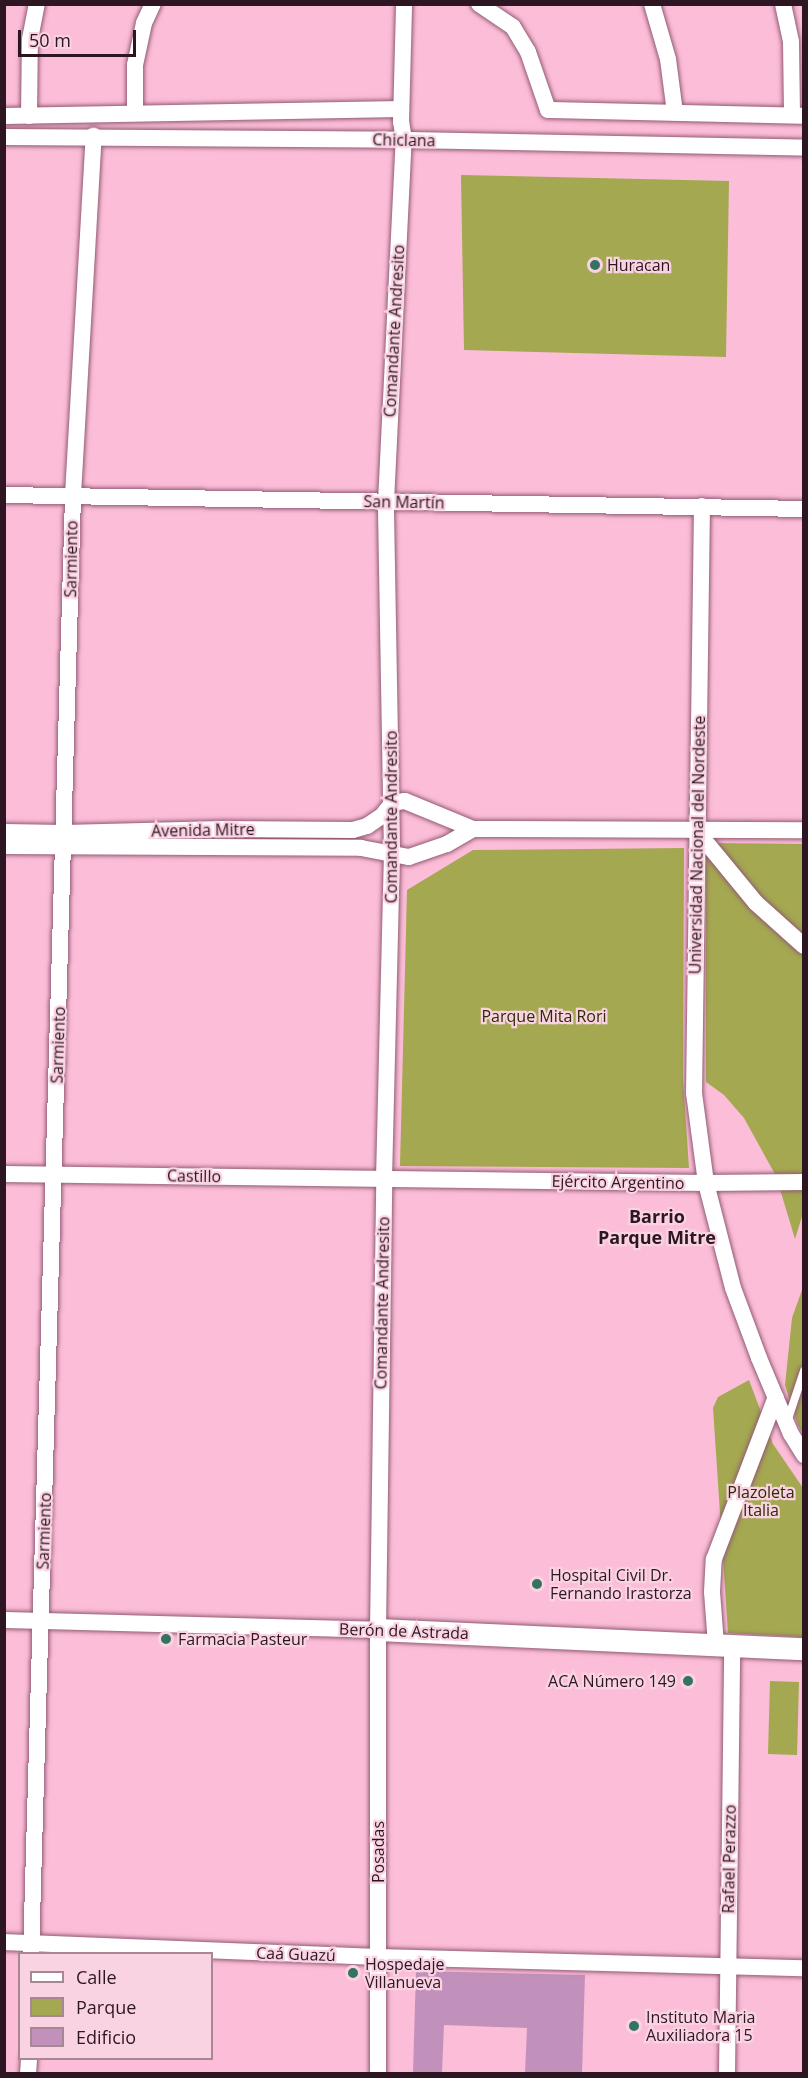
<!DOCTYPE html>
<html>
<head>
<meta charset="utf-8">
<style>
  body { margin:0 }
  #map { position:relative; width:808px; height:2078px; overflow:hidden; background:#fcbdd8; font-family:"Open Sans",sans-serif }
  div>[style] { position:absolute }
  [style*='--x'] { left:calc(var(--x)*1px); top:calc(var(--y)*1px); width:calc(var(--w)*1px); rotate:calc(var(--a)*1deg) }
  .green>* { inset:0; background:#a4a850 }
  .building>* { inset:0; background:#c191bb }
  .roads { filter:drop-shadow(0 0 2px #925b74) drop-shadow(0 0 2px #925b74) }
  .lane>* { height:8px; margin:-4px; padding:0 4px; transform-origin:4px; border-radius:4px; background:#fff }
  .street>* { height:16px; margin:-8px; padding:0 8px; transform-origin:8px; border-radius:8px; background:#fff }
  .secondary>* { height:22px; margin:-11px; padding:0 11px; transform-origin:11px; border-radius:11px; background:#fff }
  .dots>* { width:16px; height:16px; translate:-50% -50%; box-sizing:border-box; border:3px solid #fad3e3; border-radius:50% }
  span { translate:-50% -50%; white-space:nowrap; text-align:center; line-height:1.15; -webkit-text-stroke:4.5px #fad3e3; paint-order:stroke }
  .street-label { font-size:16px; color:#2d1621 }
  .poi-label { font-size:16px; color:#2d1621 }
  .left { translate:0 -50%; text-align:left }
  .right { translate:-100% -50%; text-align:right }
  .park-label { font-size:16px; color:#2b2c02 }
  .neighbourhood-label { font-size:18px; color:#2d1621; font-weight:700 }
  .frame { position:absolute; inset:0; border:6px solid #2d1621; pointer-events:none }
  .legend { position:absolute; left:18px; top:1952px; width:195px; height:108px; box-sizing:border-box; background:#fad3e3; border:2px solid #a88795; margin:0; padding:8px 10px; list-style:none; font-size:18px; color:#2d1621 }
  .legend li { display:flex; align-items:center; gap:12px; height:30px }
  .legend b { width:30px; border:2px solid #a88795 }
  .scale { position:absolute; left:18px; top:30px; width:118px; height:27px; box-sizing:border-box; border:3px solid #2d1621; border-top:0; padding-left:8px; font-size:18px; line-height:21px; white-space:nowrap; color:#2d1621; -webkit-text-stroke:4px #fad3e3; paint-order:stroke }
</style>
</head>
<body>
<div id="map">
  <div class="green">
    <div style="clip-path:polygon(461px 175px,729px 181px,726px 357px,464px 350px)"></div>
    <div style="clip-path:polygon(706px 843px,803px 844px,804px 1210px,795px 1239px,776px 1176px,744px 1118px,724px 1095px,706px 1082px)"></div>
    <div style="clip-path:polygon(684px 848px,683px 1079px,689px 1168px,400px 1166px,407px 890px,473px 850px)"></div>
    <div style="clip-path:polygon(803px 1287px,803px 1434px,798px 1425px,785px 1385px,792px 1318px)"></div>
    <div style="clip-path:polygon(749px 1380px,773px 1444px,803px 1488px,803px 1637px,728px 1633px,713px 1408px,718px 1397px)"></div>
    <div style="clip-path:polygon(770px 1681px,799px 1682px,797px 1755px,768px 1754px)"></div>
  </div>
  <div class="building">
    <div style="clip-path:polygon(416px 1971px,585px 1975px,582px 2073px,525px 2073px,527px 2028px,444px 2025px,442px 2073px,413px 2073px)"></div>
  </div>
  <div class="roads">
    <div class="lane">
      <div style="--x:787;--y:1422;--w:54;--a:-71.6"></div>
    </div>
    <div class="street">
      <div style="--x:479;--y:4;--w:41;--a:34.1"></div>
      <div style="--x:513;--y:27;--w:29;--a:59"></div>
      <div style="--x:528;--y:52;--w:61;--a:71"></div>
      <div style="--x:548;--y:110;--w:256;--a:1.3"></div>
      <div style="--x:652;--y:4;--w:57;--a:73.8"></div>
      <div style="--x:668;--y:59;--w:54;--a:82.6"></div>
      <div style="--x:783;--y:4;--w:39;--a:78"></div>
      <div style="--x:791;--y:42;--w:73;--a:89.2"></div>
      <div style="--x:135;--y:112;--w:47;--a:-90"></div>
      <div style="--x:135;--y:65;--w:43;--a:-77.9"></div>
      <div style="--x:144;--y:23;--w:21;--a:-65"></div>
      <div style="--x:4;--y:116;--w:397;--a:-1"></div>
      <div style="--x:29;--y:116;--w:77;--a:-89.3"></div>
      <div style="--x:30;--y:39;--w:36;--a:-79"></div>
      <div style="--x:4;--y:137;--w:400;--a:0.4"></div>
      <div style="--x:404;--y:140;--w:400;--a:1.1"></div>
      <div style="--x:4;--y:495;--w:800;--a:1"></div>
      <div style="--x:702;--y:506;--w:587;--a:90.78"></div>
      <div style="--x:694;--y:1093;--w:91;--a:82.4"></div>
      <div style="--x:706;--y:1183;--w:98;--a:-0.6"></div>
      <div style="--x:392;--y:803;--w:13;--a:-9"></div>
      <div style="--x:405;--y:801;--w:74;--a:22.4"></div>
      <div style="--x:473;--y:829;--w:331;--a:0.2"></div>
      <div style="--x:696;--y:830;--w:94;--a:50.6"></div>
      <div style="--x:756;--y:903;--w:64;--a:41.9"></div>
      <div style="--x:4;--y:832;--w:60;--a:1"></div>
      <div style="--x:64;--y:833;--w:159;--a:-1.4"></div>
      <div style="--x:223;--y:829;--w:130;--a:0.4"></div>
      <div style="--x:353;--y:830;--w:15;--a:-16"></div>
      <div style="--x:367;--y:826;--w:18;--a:-34"></div>
      <div style="--x:382;--y:816;--w:16;--a:-52"></div>
      <div style="--x:4;--y:846;--w:357;--a:0.3"></div>
      <div style="--x:361;--y:848;--w:49;--a:10.6"></div>
      <div style="--x:409;--y:857;--w:40;--a:-18.9"></div>
      <div style="--x:447;--y:844;--w:30;--a:-30"></div>
      <div style="--x:4;--y:1174;--w:702;--a:0.73"></div>
      <div style="--x:706;--y:1183;--w:108;--a:75.6"></div>
      <div style="--x:733;--y:1288;--w:75;--a:69.6"></div>
      <div style="--x:759;--y:1358;--w:82;--a:67.2"></div>
      <div style="--x:791;--y:1434;--w:25;--a:58"></div>
      <div style="--x:4;--y:1620;--w:374;--a:1.5"></div>
      <div style="--x:716;--y:1645;--w:53;--a:-94.3"></div>
      <div style="--x:712;--y:1592;--w:33;--a:-87"></div>
      <div style="--x:714;--y:1559;--w:173;--a:-69.1"></div>
      <div style="--x:4;--y:1942;--w:373;--a:2.3"></div>
      <div style="--x:377;--y:1957;--w:427;--a:1.5"></div>
      <div style="--x:31;--y:1954;--w:1460;--a:-88.35"></div>
      <div style="--x:73;--y:495;--w:360;--a:-86.7"></div>
      <div style="--x:28;--y:2074;--w:16;--a:-86"></div>
      <div style="--x:378;--y:2074;--w:444;--a:-90"></div>
      <div style="--x:378;--y:1630;--w:451;--a:-89.2"></div>
      <div style="--x:384;--y:1179;--w:325;--a:-88.6"></div>
      <div style="--x:392;--y:854;--w:352;--a:-91"></div>
      <div style="--x:386;--y:502;--w:362;--a:-87.2"></div>
      <div style="--x:404;--y:140;--w:18;--a:-99"></div>
      <div style="--x:401;--y:122;--w:118;--a:-88.5"></div>
      <div style="--x:727;--y:2074;--w:429;--a:-89.3"></div>
    </div>
    <div class="secondary">
      <div style="--x:378;--y:1630;--w:426;--a:2.6"></div>
    </div>
  </div>
  <div class="dots">
    <div style="left:595px;top:265px;background:#357360"></div>
    <div style="left:537px;top:1584px;background:#357360"></div>
    <div style="left:166px;top:1639px;background:#357360"></div>
    <div style="left:688px;top:1681px;background:#357360"></div>
    <div style="left:353px;top:1973px;background:#357360"></div>
    <div style="left:634px;top:2026px;background:#357360"></div>
  </div>
  <div class="street-label">
    <span style="left:404px;top:140px;rotate:1deg">Chiclana</span>
    <span style="left:394px;top:331px;rotate:-87deg">Comandante Andresito</span>
    <span style="left:404px;top:502px;rotate:1deg">San Martín</span>
    <span style="left:71px;top:559px;rotate:-89deg">Sarmiento</span>
    <span style="left:391px;top:817px;rotate:-90deg">Comandante Andresito</span>
    <span style="left:203px;top:830px;rotate:-1deg">Avenida Mitre</span>
    <span style="left:697px;top:845px;rotate:-89deg">Universidad Nacional del Nordeste</span>
    <span style="left:58px;top:1045px;rotate:-88deg">Sarmiento</span>
    <span style="left:194px;top:1176px;rotate:1deg">Castillo</span>
    <span style="left:618px;top:1182px;rotate:1deg">Ejército Argentino</span>
    <span style="left:382px;top:1303px;rotate:-89deg">Comandante Andresito</span>
    <span style="left:44px;top:1531px;rotate:-88deg">Sarmiento</span>
    <span style="left:404px;top:1631px;rotate:2deg">Berón de Astrada</span>
    <span style="left:378px;top:1852px;rotate:-90deg">Posadas</span>
    <span style="left:729px;top:1859px;rotate:-89deg">Rafael Perazzo</span>
    <span style="left:296px;top:1954px;rotate:2deg">Caá Guazú</span>
  </div>
  <div class="poi-label">
    <span class="left" style="left:607px;top:265px">Huracan</span>
    <span class="left" style="left:550px;top:1584px">Hospital Civil Dr.<br>Fernando Irastorza</span>
    <span class="left" style="left:178px;top:1639px">Farmacia Pasteur</span>
    <span class="right" style="left:676px;top:1681px">ACA Número 149</span>
    <span class="left" style="left:365px;top:1973px">Hospedaje<br>Villanueva</span>
    <span class="left" style="left:646px;top:2026px">Instituto Maria<br>Auxiliadora 15</span>
  </div>
  <div class="park-label">
    <span style="left:544px;top:1016px">Parque Mita Rori</span>
    <span style="left:761px;top:1501px">Plazoleta<br>Italia</span>
  </div>
  <div class="neighbourhood-label">
    <span style="left:657px;top:1227px">Barrio<br>Parque Mitre</span>
  </div>
  <div class="frame"></div>
  <ul class="legend">
  <li><b style="height:8px;background:#fff"></b>Calle</li>
  <li><b style="height:16px;background:#a4a850"></b>Parque</li>
  <li><b style="height:16px;background:#c191bb"></b>Edificio</li>
  </ul>
  <div class="scale">50 m</div>
</div>
</body>
</html>
